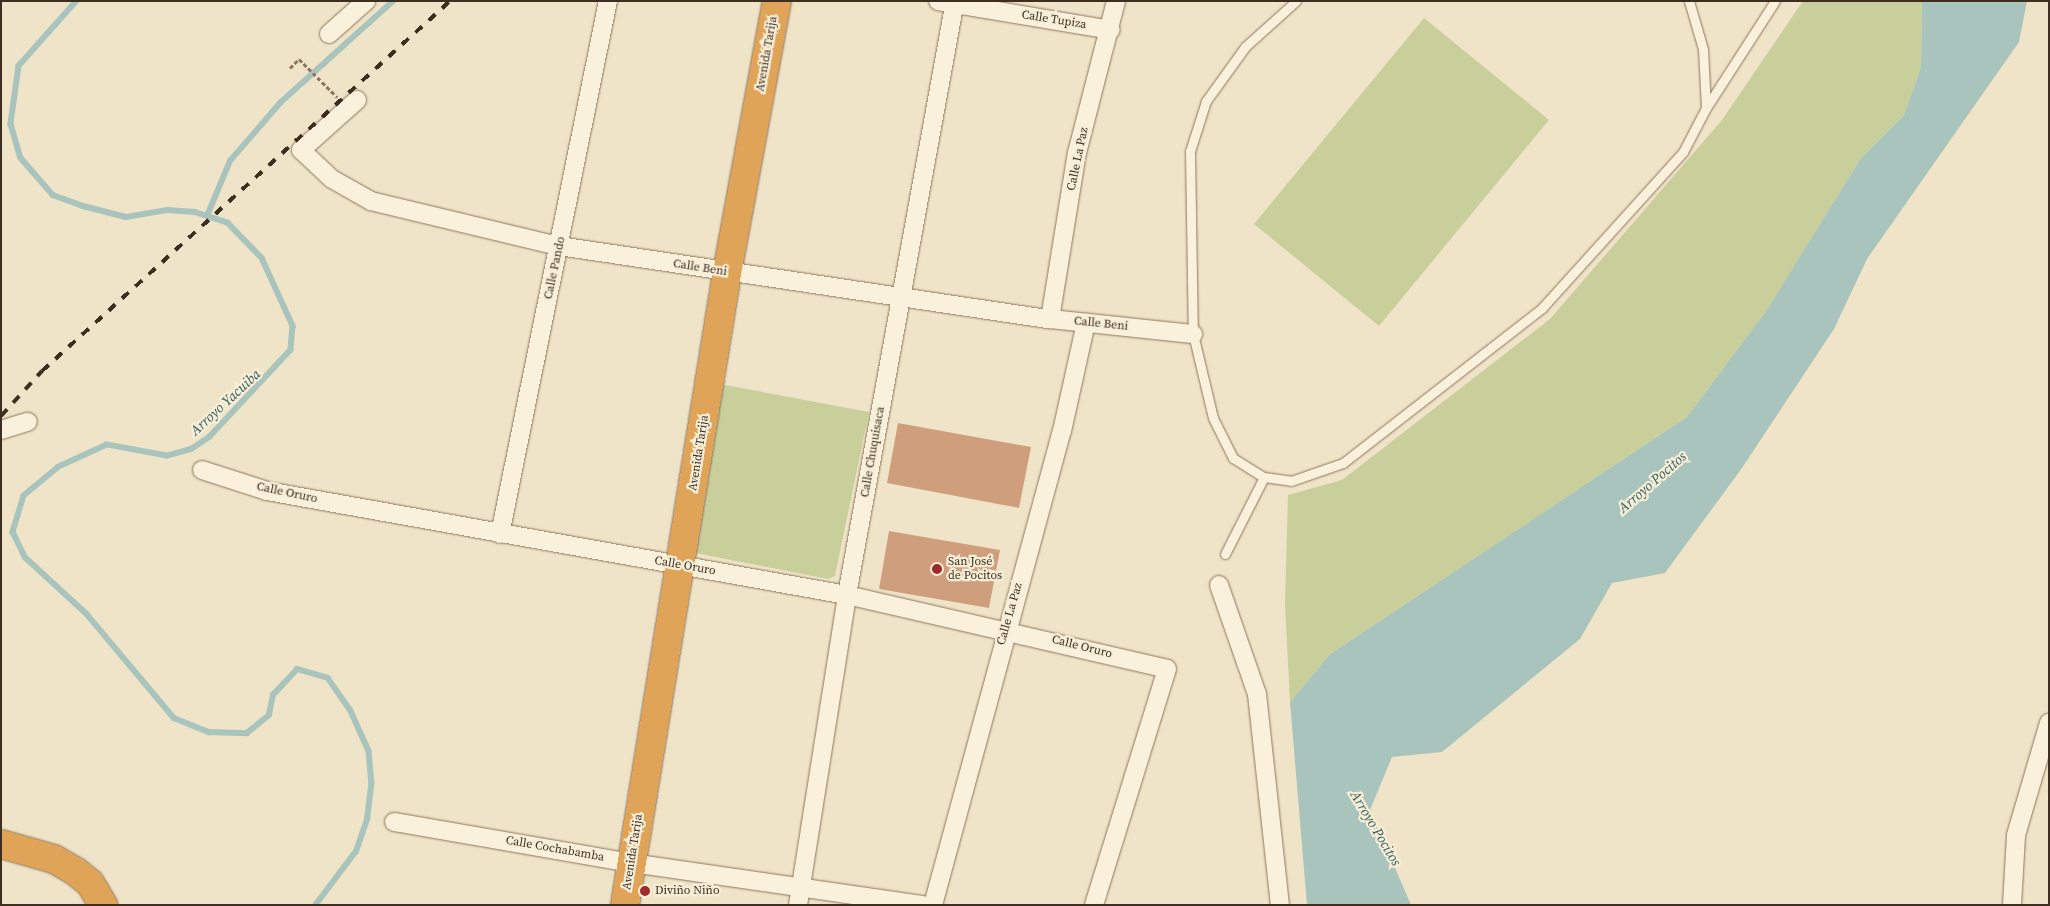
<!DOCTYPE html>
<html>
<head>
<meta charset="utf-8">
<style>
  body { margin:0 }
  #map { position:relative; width:2050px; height:906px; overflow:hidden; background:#f0e4c8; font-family:"Source Serif 4",serif }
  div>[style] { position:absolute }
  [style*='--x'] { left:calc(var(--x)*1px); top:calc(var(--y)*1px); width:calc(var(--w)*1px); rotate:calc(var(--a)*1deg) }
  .green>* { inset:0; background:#c9cf9b }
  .water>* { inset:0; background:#a9c4bc }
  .stream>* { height:5.5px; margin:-2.75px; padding:0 2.75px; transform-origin:2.75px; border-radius:2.75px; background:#a9c4bc }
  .building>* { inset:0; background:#cf9f7d }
  .path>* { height:3px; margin-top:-1.5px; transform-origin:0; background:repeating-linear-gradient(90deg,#8d765c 0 4px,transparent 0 6.5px) }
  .roads { filter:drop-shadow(0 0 1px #8d765c) drop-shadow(0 0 1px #8d765c) }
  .lane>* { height:9px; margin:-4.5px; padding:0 4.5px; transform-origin:4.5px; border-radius:4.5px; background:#faf1dc }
  .street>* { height:18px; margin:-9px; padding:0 9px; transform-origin:9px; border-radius:9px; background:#faf1dc }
  .highway>* { height:28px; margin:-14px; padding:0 14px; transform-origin:14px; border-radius:14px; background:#e0a458 }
  .rail>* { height:4px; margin-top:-2px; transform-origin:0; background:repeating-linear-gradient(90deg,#3d2e20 0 9px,transparent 0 18px) }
  .dots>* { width:14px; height:14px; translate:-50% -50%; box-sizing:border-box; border:2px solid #f7eed8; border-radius:50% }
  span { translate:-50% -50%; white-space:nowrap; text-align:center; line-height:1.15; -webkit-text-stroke:4.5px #f7eed8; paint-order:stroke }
  .street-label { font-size:12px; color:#3d2e20 }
  .poi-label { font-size:12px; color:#3d2e20 }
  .left { translate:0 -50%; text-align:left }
  .water-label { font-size:14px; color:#2f5d5a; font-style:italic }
  .frame { position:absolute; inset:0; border:2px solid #3d2e20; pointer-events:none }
</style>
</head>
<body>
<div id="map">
  <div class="green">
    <div style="clip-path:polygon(1803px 1px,1922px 1px,1921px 67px,1904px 115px,1861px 158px,1766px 311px,1687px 417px,1330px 654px,1290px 702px,1285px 604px,1288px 495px,1342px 480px,1550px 319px,1722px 120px)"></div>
    <div style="clip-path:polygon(1424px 18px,1549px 120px,1379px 326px,1254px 224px)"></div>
    <div style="clip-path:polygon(720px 384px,869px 412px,835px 576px,828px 579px,695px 553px)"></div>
  </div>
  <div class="water">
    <div style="clip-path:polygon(1922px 1px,2027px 1px,2019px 42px,1867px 259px,1834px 329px,1742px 468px,1665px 573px,1612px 583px,1580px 639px,1442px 752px,1392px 757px,1370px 810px,1411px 905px,1307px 905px,1290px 702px,1330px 654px,1687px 417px,1766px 311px,1861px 158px,1904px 115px,1921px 67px)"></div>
  </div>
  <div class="stream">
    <div style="--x:77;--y:1;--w:87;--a:131.7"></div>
    <div style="--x:19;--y:66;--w:59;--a:97.9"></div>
    <div style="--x:11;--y:124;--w:35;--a:74"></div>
    <div style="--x:21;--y:158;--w:49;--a:49.1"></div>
    <div style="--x:53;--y:195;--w:32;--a:20"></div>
    <div style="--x:83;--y:206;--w:44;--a:14.3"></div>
    <div style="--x:126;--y:217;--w:42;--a:-9.7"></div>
    <div style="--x:167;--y:210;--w:28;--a:4"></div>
    <div style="--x:195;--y:212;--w:35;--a:18"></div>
    <div style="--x:228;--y:223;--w:49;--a:45.8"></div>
    <div style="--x:262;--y:258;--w:75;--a:65.5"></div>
    <div style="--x:293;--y:326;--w:24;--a:95"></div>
    <div style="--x:291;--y:350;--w:119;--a:133"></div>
    <div style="--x:210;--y:437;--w:22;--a:146"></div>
    <div style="--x:192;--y:449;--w:26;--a:164"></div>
    <div style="--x:167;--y:456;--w:61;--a:-169.6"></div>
    <div style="--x:107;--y:445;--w:53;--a:155.4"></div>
    <div style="--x:59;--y:467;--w:45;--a:140.4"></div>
    <div style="--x:24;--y:496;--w:38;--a:107"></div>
    <div style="--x:13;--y:532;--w:28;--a:64"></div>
    <div style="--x:25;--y:557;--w:83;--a:42.6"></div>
    <div style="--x:86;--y:613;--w:137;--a:50"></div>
    <div style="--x:174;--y:718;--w:38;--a:22"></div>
    <div style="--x:209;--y:732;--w:38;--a:2"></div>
    <div style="--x:247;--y:733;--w:28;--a:-39"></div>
    <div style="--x:269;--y:715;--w:20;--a:-79"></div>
    <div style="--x:273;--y:695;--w:35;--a:-47"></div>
    <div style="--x:297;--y:669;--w:32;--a:16"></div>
    <div style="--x:328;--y:678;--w:38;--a:55"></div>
    <div style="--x:350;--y:709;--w:46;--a:65.7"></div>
    <div style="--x:369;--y:751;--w:32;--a:85"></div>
    <div style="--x:372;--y:783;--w:35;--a:97"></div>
    <div style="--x:368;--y:818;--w:36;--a:109"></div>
    <div style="--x:356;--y:852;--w:66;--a:127"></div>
    <div style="--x:207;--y:216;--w:60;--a:-67.3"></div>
    <div style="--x:230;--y:161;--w:78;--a:-49.2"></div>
    <div style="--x:281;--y:102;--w:151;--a:-42"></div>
  </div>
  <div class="building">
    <div style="clip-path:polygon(898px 423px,1031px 447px,1019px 508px,887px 483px)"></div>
    <div style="clip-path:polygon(889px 531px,1000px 550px,989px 608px,879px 589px)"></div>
  </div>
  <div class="path">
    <div style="--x:290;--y:68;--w:13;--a:-45"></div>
    <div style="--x:299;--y:59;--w:54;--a:45"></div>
  </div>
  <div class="roads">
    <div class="lane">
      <div style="--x:1296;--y:1;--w:69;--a:138"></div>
      <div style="--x:1245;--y:47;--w:67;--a:125.8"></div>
      <div style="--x:1206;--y:101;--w:52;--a:107.7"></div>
      <div style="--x:1190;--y:151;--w:183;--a:89.1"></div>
      <div style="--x:1193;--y:334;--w:86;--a:76.6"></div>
      <div style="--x:1213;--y:418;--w:45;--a:63.4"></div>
      <div style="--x:1233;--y:458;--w:36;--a:32"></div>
      <div style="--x:1264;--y:477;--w:27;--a:8"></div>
      <div style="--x:1291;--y:481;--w:55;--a:-19.1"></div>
      <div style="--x:1343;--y:463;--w:252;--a:-37.9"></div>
      <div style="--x:1542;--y:308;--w:210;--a:-47.9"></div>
      <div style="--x:1683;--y:152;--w:50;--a:-62.4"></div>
      <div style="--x:1706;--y:108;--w:59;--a:-92.9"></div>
      <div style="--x:1703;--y:49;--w:50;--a:-106.3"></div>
      <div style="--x:1706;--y:108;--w:127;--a:-57.2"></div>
      <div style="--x:1225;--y:554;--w:86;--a:-63.1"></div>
    </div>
    <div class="street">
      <div style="--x:938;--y:1;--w:175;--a:9.5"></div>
      <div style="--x:329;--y:34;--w:50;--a:-41.7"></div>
      <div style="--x:357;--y:100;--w:75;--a:138.2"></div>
      <div style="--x:301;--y:150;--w:42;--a:43.1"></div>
      <div style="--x:332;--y:179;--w:45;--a:29.4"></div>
      <div style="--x:371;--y:201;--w:193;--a:13.5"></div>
      <div style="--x:559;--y:246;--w:496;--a:8.5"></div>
      <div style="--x:1050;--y:319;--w:144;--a:6"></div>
      <div style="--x:1050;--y:319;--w:168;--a:-80.8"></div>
      <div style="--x:1077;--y:153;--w:157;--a:-75.6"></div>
      <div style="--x:1;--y:430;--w:28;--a:-17"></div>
      <div style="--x:202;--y:470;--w:68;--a:17.9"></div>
      <div style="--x:267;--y:491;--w:589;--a:10.17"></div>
      <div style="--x:847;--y:595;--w:328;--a:13"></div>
      <div style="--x:1167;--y:669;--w:247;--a:107.2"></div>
      <div style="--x:500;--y:534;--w:544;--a:-78.55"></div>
      <div style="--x:1219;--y:585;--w:115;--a:70.8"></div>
      <div style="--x:1257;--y:694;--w:212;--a:83.8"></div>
      <div style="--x:394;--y:822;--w:241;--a:9.8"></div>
      <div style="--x:631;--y:863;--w:295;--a:8.2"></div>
      <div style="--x:798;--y:905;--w:314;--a:-81"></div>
      <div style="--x:847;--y:595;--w:604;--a:-79.7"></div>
      <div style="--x:933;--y:905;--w:491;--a:-74.8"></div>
      <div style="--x:1062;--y:431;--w:111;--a:-77.5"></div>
      <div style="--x:2012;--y:905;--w:70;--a:-86.7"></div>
      <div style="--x:2016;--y:835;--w:117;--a:-73.6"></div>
    </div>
    <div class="highway">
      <div style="--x:1;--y:844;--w:55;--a:15.8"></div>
      <div style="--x:54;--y:859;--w:24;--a:30"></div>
      <div style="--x:75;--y:871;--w:19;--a:39"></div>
      <div style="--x:90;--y:883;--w:26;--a:59"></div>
      <div style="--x:625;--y:905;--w:640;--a:-80.83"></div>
      <div style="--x:727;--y:273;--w:277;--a:-79.6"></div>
    </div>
  </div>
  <div class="rail">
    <div style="--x:1;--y:416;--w:61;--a:-47.7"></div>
    <div style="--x:42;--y:371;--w:551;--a:-42.2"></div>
  </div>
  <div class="dots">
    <div style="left:937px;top:569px;background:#9e2a2b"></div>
    <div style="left:645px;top:891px;background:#9e2a2b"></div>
  </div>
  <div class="street-label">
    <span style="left:1054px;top:20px;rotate:9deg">Calle Tupiza</span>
    <span style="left:767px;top:54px;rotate:-80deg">Avenida Tarija</span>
    <span style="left:1078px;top:159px;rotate:-78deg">Calle La Paz</span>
    <span style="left:555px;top:268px;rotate:-78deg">Calle Pando</span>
    <span style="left:700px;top:268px;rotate:9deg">Calle Beni</span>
    <span style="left:1101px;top:324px;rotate:6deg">Calle Beni</span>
    <span style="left:873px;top:452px;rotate:-80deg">Calle Chuquisaca</span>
    <span style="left:699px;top:453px;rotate:-81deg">Avenida Tarija</span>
    <span style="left:287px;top:493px;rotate:12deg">Calle Oruro</span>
    <span style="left:685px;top:566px;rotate:10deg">Calle Oruro</span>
    <span style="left:1010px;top:614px;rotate:-74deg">Calle La Paz</span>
    <span style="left:1082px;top:647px;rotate:14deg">Calle Oruro</span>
    <span style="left:555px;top:849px;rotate:10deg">Calle Cochabamba</span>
    <span style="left:633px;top:852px;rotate:-81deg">Avenida Tarija</span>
  </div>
  <div class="poi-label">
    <span class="left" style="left:948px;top:569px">San José<br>de Pocitos</span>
    <span class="left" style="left:655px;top:891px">Diviño Niño</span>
  </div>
  <div class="water-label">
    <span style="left:225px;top:402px;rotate:-43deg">Arroyo Yacuiba</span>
    <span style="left:1652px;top:482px;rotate:-41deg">Arroyo Pocitos</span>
    <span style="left:1376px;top:828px;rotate:59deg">Arroyo Pocitos</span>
  </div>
  <div class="frame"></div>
</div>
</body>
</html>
